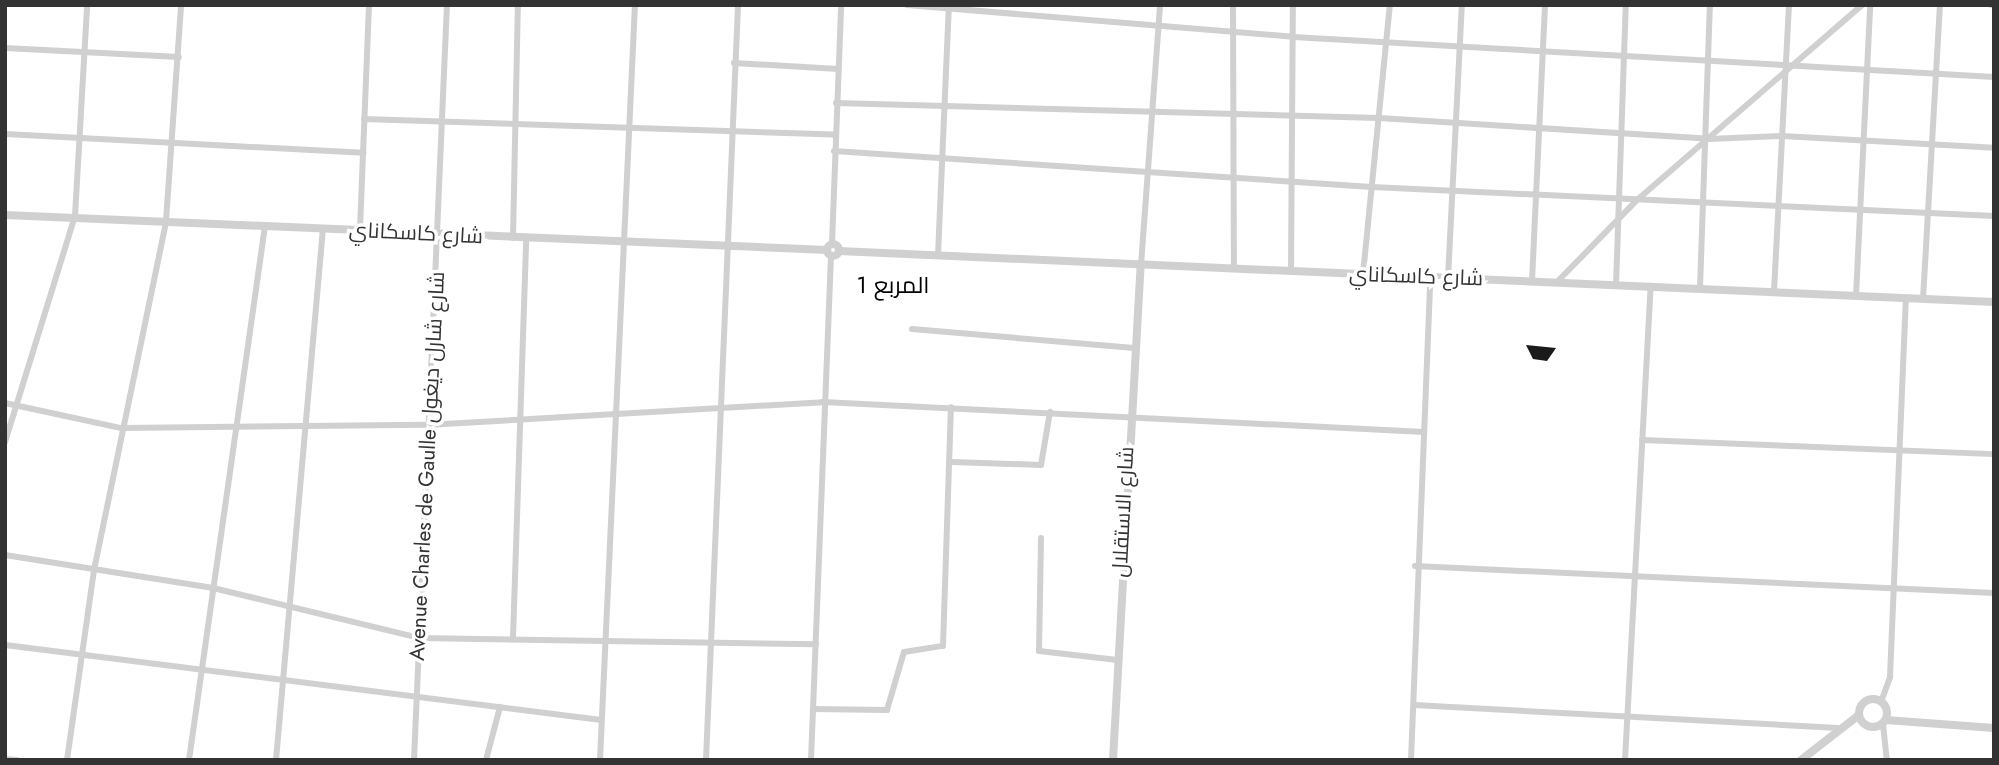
<!DOCTYPE html>
<html>
<head>
<meta charset="utf-8">
<style>
  body { margin:0 }
  #map { position:relative; width:1999px; height:765px; overflow:hidden; background:#fff; font-family:Jost,Cairo,sans-serif }
  div>[style] { position:absolute }
  [style*='--x'] { left:calc(var(--x)*1px); top:calc(var(--y)*1px); width:calc(var(--w)*1px); rotate:calc(var(--a)*1deg) }
  .building>* { inset:0; background:#1a1a1a }
  .minor>* { height:6px; margin:-3px; padding:0 3px; transform-origin:3px; border-radius:3px; background:#d0d0d0 }
  .tertiary>* { height:8px; margin:-4px; padding:0 4px; transform-origin:4px; border-radius:4px; background:#d0d0d0 }
  .tertiary>.ring { margin:-4px; padding:0; box-sizing:content-box; background:none; border:8px solid #d0d0d0; border-radius:50% }
  span { translate:-50% -50%; white-space:nowrap; text-align:center; line-height:1.15; -webkit-text-stroke:7px #fff; paint-order:stroke }
  .street-label { font-size:21px; color:#333 }
  .neighbourhood-label { font-size:23px; color:#000 }
  .frame { position:absolute; inset:0; border:7px solid #333; pointer-events:none }
</style>
</head>
<body>
<div id="map">
  <div class="building">
    <div style="clip-path:polygon(1526px 345px,1556px 348px,1547px 361px,1533px 359px)"></div>
  </div>
  <div class="minor">
    <div style="--x:907;--y:5;--w:387;--a:4.7"></div>
    <div style="--x:1293;--y:37;--w:702;--a:3.27"></div>
    <div style="--x:1233;--y:5;--w:263;--a:89.8"></div>
    <div style="--x:1991;--y:5;--w:3;--a:0"></div>
    <div style="--x:5;--y:48;--w:174;--a:3"></div>
    <div style="--x:734;--y:63;--w:104;--a:3.3"></div>
    <div style="--x:836;--y:103;--w:543;--a:1.58"></div>
    <div style="--x:1379;--y:118;--w:331;--a:3.6"></div>
    <div style="--x:1709;--y:139;--w:73;--a:-2.4"></div>
    <div style="--x:1782;--y:136;--w:212;--a:3.2"></div>
    <div style="--x:364;--y:119;--w:470;--a:1.9"></div>
    <div style="--x:5;--y:134;--w:359;--a:3"></div>
    <div style="--x:834;--y:151;--w:539;--a:3.83"></div>
    <div style="--x:1372;--y:187;--w:623;--a:2.67"></div>
    <div style="--x:360;--y:229;--w:224;--a:-87.7"></div>
    <div style="--x:513;--y:238;--w:233;--a:-88.8"></div>
    <div style="--x:832;--y:244;--w:239;--a:-87.8"></div>
    <div style="--x:938;--y:255;--w:250;--a:-87.5"></div>
    <div style="--x:1141;--y:265;--w:261;--a:-85.8"></div>
    <div style="--x:1291;--y:272;--w:267;--a:-89.6"></div>
    <div style="--x:1363;--y:274;--w:270;--a:-84.3"></div>
    <div style="--x:1448;--y:278;--w:273;--a:-87.1"></div>
    <div style="--x:1532;--y:281;--w:276;--a:-87.3"></div>
    <div style="--x:1557;--y:282;--w:115;--a:-45.7"></div>
    <div style="--x:1637;--y:200;--w:298;--a:-40.9"></div>
    <div style="--x:1616;--y:285;--w:280;--a:-88"></div>
    <div style="--x:1700;--y:288;--w:283;--a:-88"></div>
    <div style="--x:1774;--y:291;--w:286;--a:-87"></div>
    <div style="--x:1856;--y:296;--w:291;--a:-87.2"></div>
    <div style="--x:1923;--y:299;--w:294;--a:-86.7"></div>
    <div style="--x:912;--y:329;--w:223;--a:4.9"></div>
    <div style="--x:5;--y:403;--w:119;--a:12.2"></div>
    <div style="--x:121;--y:428;--w:306;--a:-0.6"></div>
    <div style="--x:427;--y:425;--w:397;--a:-3.3"></div>
    <div style="--x:823;--y:402;--w:602;--a:2.86"></div>
    <div style="--x:1642;--y:440;--w:352;--a:2.3"></div>
    <div style="--x:5;--y:442;--w:237;--a:-72.8"></div>
    <div style="--x:75;--y:216;--w:211;--a:-86.7"></div>
    <div style="--x:952;--y:462;--w:89;--a:1.9"></div>
    <div style="--x:1041;--y:465;--w:54;--a:-80.4"></div>
    <div style="--x:1041;--y:538;--w:113;--a:91"></div>
    <div style="--x:1039;--y:651;--w:79;--a:6.6"></div>
    <div style="--x:5;--y:555;--w:211;--a:9"></div>
    <div style="--x:213;--y:588;--w:212;--a:13.6"></div>
    <div style="--x:419;--y:638;--w:397;--a:0.9"></div>
    <div style="--x:1415;--y:566;--w:580;--a:2.67"></div>
    <div style="--x:513;--y:638;--w:400;--a:-88.1"></div>
    <div style="--x:5;--y:645;--w:601;--a:7.17"></div>
    <div style="--x:1881;--y:702;--w:27;--a:-70"></div>
    <div style="--x:1890;--y:677;--w:379;--a:-87.6"></div>
    <div style="--x:1414;--y:705;--w:425;--a:3.1"></div>
    <div style="--x:813;--y:709;--w:74;--a:0.8"></div>
    <div style="--x:887;--y:710;--w:60;--a:-73.7"></div>
    <div style="--x:904;--y:652;--w:39;--a:-9"></div>
    <div style="--x:943;--y:646;--w:239;--a:-88.1"></div>
    <div style="--x:1883;--y:724;--w:36;--a:84"></div>
    <div style="--x:5;--y:759;--w:12;--a:5"></div>
    <div style="--x:67;--y:760;--w:192;--a:-81.9"></div>
    <div style="--x:94;--y:570;--w:356;--a:-78.3"></div>
    <div style="--x:166;--y:221;--w:217;--a:-86"></div>
    <div style="--x:189;--y:760;--w:539;--a:-81.9"></div>
    <div style="--x:276;--y:760;--w:534;--a:-84.95"></div>
    <div style="--x:414;--y:760;--w:756;--a:-87.5"></div>
    <div style="--x:486;--y:760;--w:55;--a:-75.2"></div>
    <div style="--x:600;--y:760;--w:756;--a:-87.35"></div>
    <div style="--x:706;--y:760;--w:756;--a:-87.57"></div>
    <div style="--x:811;--y:760;--w:504;--a:-87.73"></div>
    <div style="--x:1411;--y:760;--w:483;--a:-87.7"></div>
    <div style="--x:1625;--y:760;--w:475;--a:-86.9"></div>
  </div>
  <div class="tertiary">
    <div style="--x:5;--y:215;--w:823;--a:2.44"></div>
    <div class="ring" style="left:827px;top:244px;width:4px;height:4px"></div>
    <div style="--x:839;--y:251;--w:1156;--a:2.53"></div>
    <div class="ring" style="left:1859px;top:699px;width:20px;height:20px"></div>
    <div style="--x:1886;--y:720;--w:108;--a:4.2"></div>
    <div style="--x:1113;--y:760;--w:496;--a:-86.8"></div>
    <div style="--x:1801;--y:760;--w:73;--a:-37.8"></div>
  </div>
  <div class="street-label">
    <span style="left:416px;top:233px;rotate:3deg">شارع كاسكاناي</span>
    <span style="left:1416px;top:276px;rotate:2deg">شارع كاسكاناي</span>
    <span style="left:427px;top:466px;rotate:-87deg">Avenue Charles de Gaulle شارع شارل ديغول</span>
    <span style="left:1123px;top:512px;rotate:-87deg">شارع الاستقلال</span>
  </div>
  <div class="neighbourhood-label">
    <span style="left:893px;top:285px">المربع 1</span>
  </div>
  <div class="frame"></div>
</div>
</body>
</html>
